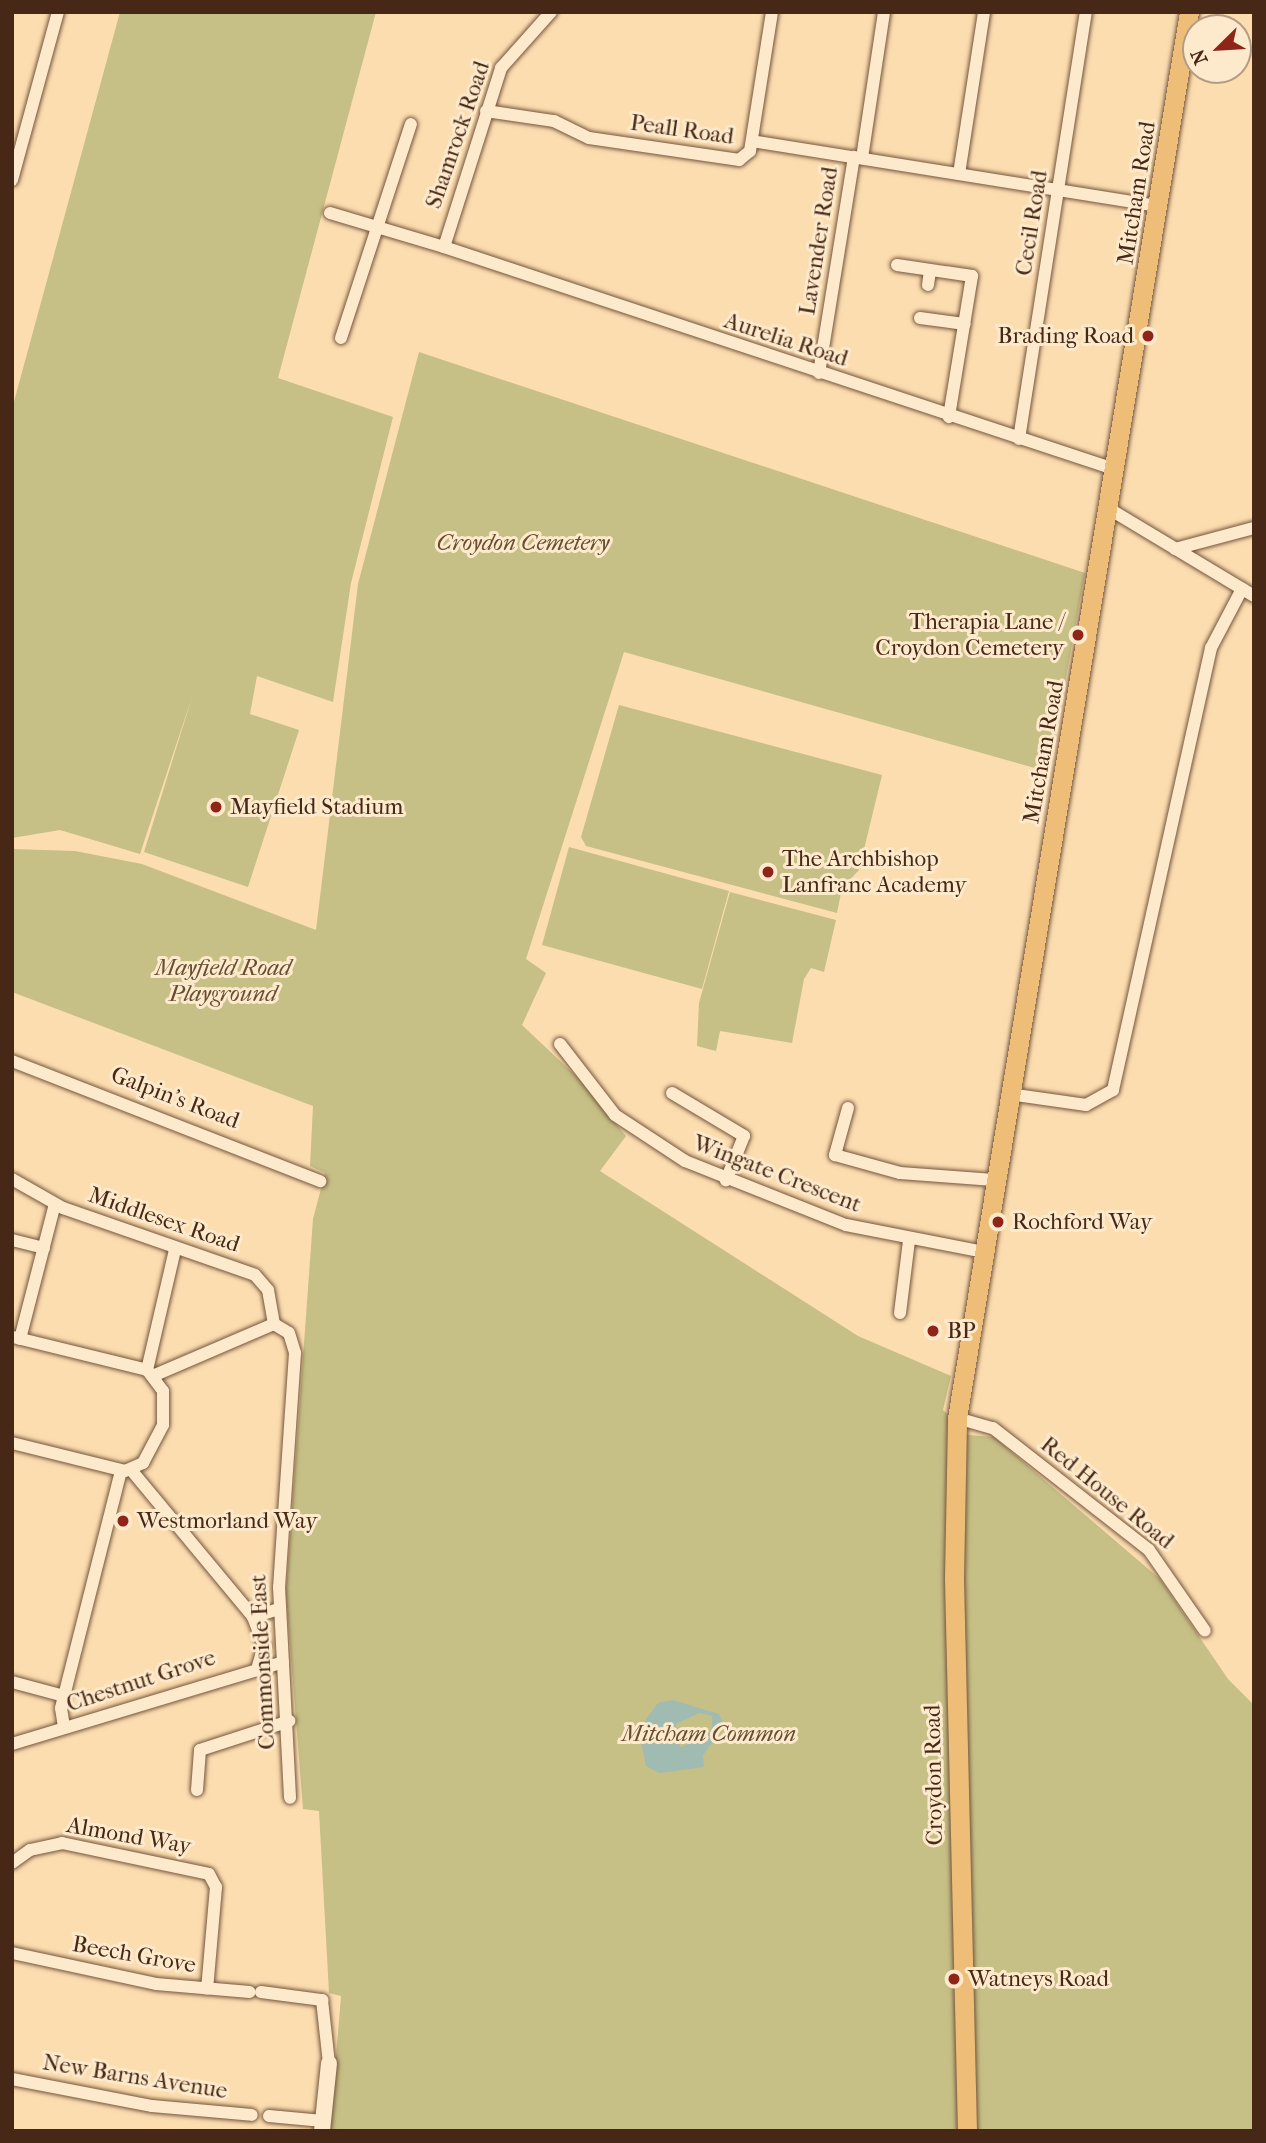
<!DOCTYPE html>
<html>
<head>
<meta charset="utf-8">
<style>
  body { margin:0 }
  #map { position:relative; width:1266px; height:2143px; overflow:hidden; background:#fcddb0; font-family:"IM FELL French Canon",serif }
  div>[style] { position:absolute }
  [style*='--x'] { left:calc(var(--x)*1px); top:calc(var(--y)*1px); width:calc(var(--w)*1px); rotate:calc(var(--a)*1deg) }
  .green>* { inset:0; background:#c6bf86 }
  .water>* { inset:0; background:#a0bbb2 }
  .roads { filter:drop-shadow(0 0 2px #74553c) drop-shadow(0 0 2px #74553c) }
  .street>* { height:12px; margin:-6px; padding:0 6px; transform-origin:6px; border-radius:6px; background:#fde9cc }
  .secondary>* { height:16px; margin:-8px; padding:0 8px; transform-origin:8px; border-radius:8px; background:#fde9cc }
  .primary>* { height:19px; margin:-9.5px; padding:0 9.5px; transform-origin:9.5px; border-radius:9.5px; background:#eebe78 }
  .dots>* { width:19px; height:19px; translate:-50% -50%; box-sizing:border-box; border:4px solid #fde9cc; border-radius:50% }
  span { translate:-50% -50%; white-space:nowrap; text-align:center; line-height:1.15; -webkit-text-stroke:6px #fde9cc; paint-order:stroke }
  .street-label { font-size:23px; color:#472816 }
  .poi-label { font-size:23px; color:#472816 }
  .right { translate:-100% -50%; text-align:right }
  .left { translate:0 -50%; text-align:left }
  .park-label { font-size:23px; color:#674e32; font-style:italic }
  .frame { position:absolute; inset:0; border:14px solid #472816; pointer-events:none }
  .north { position:absolute; left:1182px; top:14px; width:70px; height:70px; box-sizing:border-box; background:#fde9cc; border:2px solid #b49c83; border-radius:50%; rotate:246deg; font-size:19px; font-weight:700; line-height:28px; text-align:center; color:#472816 }
  .north::after { content:''; display:block; margin:auto; width:24px; height:32px; background:#8f2418; clip-path:polygon(50% 0,100% 100%,50% 72%,0 100%) }
</style>
</head>
<body>
<div id="map">
  <div class="green">
    <div style="clip-path:polygon(120px 12px,376px 12px,278px 378px,393px 417px,351px 583px,333px 702px,257px 676px,250px 714px,299px 730px,248px 887px,144px 852px,193px 694px,140px 854px,60px 830px,12px 838px,12px 409px)"></div>
    <div style="clip-path:polygon(419px 352px,1085px 573px,1049px 772px,624px 652px,526px 959px,546px 973px,522px 1025px,577px 1077px,626px 1136px,600px 1171px,858px 1336px,951px 1376px,943px 1410px,969px 1435px,994px 1437px,1160px 1579px,1228px 1679px,1254px 1705px,1254px 2131px,330px 2131px,341px 1996px,329px 1993px,319px 1811px,303px 1809px,286px 1593px,313px 1219px,325px 1173px,310px 1166px,313px 1106px,12px 992px,12px 849px,75px 851px,142px 864px,316px 930px,358px 584px)"></div>
    <div style="clip-path:polygon(619px 705px,882px 775px,859px 870px,842px 888px,837px 913px,586px 846px,581px 837px)"></div>
    <div style="clip-path:polygon(569px 847px,729px 891px,702px 989px,542px 945px)"></div>
    <div style="clip-path:polygon(730px 892px,836px 920px,824px 972px,811px 968px,804px 979px,792px 1043px,720px 1031px,716px 1051px,697px 1046px,699px 1003px)"></div>
  </div>
  <div class="water">
    <div style="clip-path:polygon(evenodd,672px 1700px,719px 1714px,724px 1727px,703px 1755px,704px 1767px,659px 1773px,646px 1766px,641px 1741px,646px 1719px,658px 1703px,672px 1700px,699px 1713px,712px 1716px,712px 1727px,705px 1739px,680px 1747px,676px 1724px,699px 1713px)"></div>
  </div>
  <div class="roads">
    <div class="street">
      <div style="--x:486;--y:111;--w:69;--a:8.4"></div>
      <div style="--x:554;--y:121;--w:39;--a:26"></div>
      <div style="--x:589;--y:138;--w:152;--a:8.3"></div>
      <div style="--x:739;--y:160;--w:14;--a:-39"></div>
      <div style="--x:750;--y:151;--w:141;--a:-81"></div>
      <div style="--x:752;--y:141;--w:412;--a:9.1"></div>
      <div style="--x:862;--y:158;--w:148;--a:-81.4"></div>
      <div style="--x:959;--y:174;--w:164;--a:-81.2"></div>
      <div style="--x:12;--y:180;--w:174;--a:-74.7"></div>
      <div style="--x:330;--y:213;--w:119;--a:16.6"></div>
      <div style="--x:444;--y:247;--w:709;--a:18.33"></div>
      <div style="--x:444;--y:247;--w:188;--a:-72.3"></div>
      <div style="--x:501;--y:68;--w:75;--a:-48.2"></div>
      <div style="--x:897;--y:265;--w:76;--a:8.3"></div>
      <div style="--x:972;--y:276;--w:143;--a:99.3"></div>
      <div style="--x:928;--y:285;--w:15;--a:-82"></div>
      <div style="--x:920;--y:318;--w:45;--a:7.6"></div>
      <div style="--x:341;--y:338;--w:225;--a:-71.9"></div>
      <div style="--x:819;--y:373;--w:219;--a:-80.8"></div>
      <div style="--x:1019;--y:439;--w:432;--a:-81.1"></div>
      <div style="--x:1111;--y:510;--w:167;--a:31"></div>
      <div style="--x:1175;--y:549;--w:82;--a:-14.9"></div>
      <div style="--x:560;--y:1044;--w:90;--a:52.2"></div>
      <div style="--x:615;--y:1115;--w:84;--a:33.3"></div>
      <div style="--x:685;--y:1161;--w:173;--a:21.7"></div>
      <div style="--x:846;--y:1225;--w:140;--a:11.1"></div>
      <div style="--x:12;--y:1061;--w:331;--a:21.3"></div>
      <div style="--x:672;--y:1093;--w:84;--a:30.8"></div>
      <div style="--x:744;--y:1136;--w:48;--a:112.2"></div>
      <div style="--x:1009;--y:1094;--w:78;--a:8.1"></div>
      <div style="--x:1086;--y:1105;--w:31;--a:-29"></div>
      <div style="--x:1113;--y:1090;--w:453;--a:-77.5"></div>
      <div style="--x:1211;--y:648;--w:67;--a:-62.3"></div>
      <div style="--x:848;--y:1108;--w:49;--a:105.5"></div>
      <div style="--x:835;--y:1155;--w:67;--a:15.5"></div>
      <div style="--x:900;--y:1173;--w:94;--a:4.3"></div>
      <div style="--x:12;--y:1179;--w:59;--a:29.6"></div>
      <div style="--x:63;--y:1208;--w:203;--a:19.2"></div>
      <div style="--x:255;--y:1275;--w:20;--a:49"></div>
      <div style="--x:268;--y:1290;--w:35;--a:80"></div>
      <div style="--x:12;--y:1240;--w:33;--a:14"></div>
      <div style="--x:900;--y:1313;--w:73;--a:-82.9"></div>
      <div style="--x:274;--y:1324;--w:17;--a:31"></div>
      <div style="--x:289;--y:1333;--w:21;--a:73"></div>
      <div style="--x:295;--y:1353;--w:235;--a:93.9"></div>
      <div style="--x:279;--y:1587;--w:211;--a:87"></div>
      <div style="--x:13;--y:1337;--w:138;--a:13.8"></div>
      <div style="--x:20;--y:1339;--w:139;--a:-75.5"></div>
      <div style="--x:155;--y:1375;--w:129;--a:-23.2"></div>
      <div style="--x:957;--y:1418;--w:37;--a:16"></div>
      <div style="--x:993;--y:1428;--w:198;--a:38"></div>
      <div style="--x:1149;--y:1550;--w:98;--a:55.3"></div>
      <div style="--x:12;--y:1443;--w:116;--a:13.9"></div>
      <div style="--x:125;--y:1471;--w:20;--a:-24"></div>
      <div style="--x:143;--y:1463;--w:43;--a:-62.2"></div>
      <div style="--x:163;--y:1425;--w:34;--a:-90"></div>
      <div style="--x:163;--y:1391;--w:26;--a:-127"></div>
      <div style="--x:147;--y:1370;--w:123;--a:-76.9"></div>
      <div style="--x:132;--y:1471;--w:190;--a:50.3"></div>
      <div style="--x:253;--y:1617;--w:27;--a:-17"></div>
      <div style="--x:253;--y:1617;--w:30;--a:69"></div>
      <div style="--x:264;--y:1645;--w:22;--a:106"></div>
      <div style="--x:12;--y:1682;--w:54;--a:15.1"></div>
      <div style="--x:64;--y:1727;--w:19;--a:-99"></div>
      <div style="--x:61;--y:1708;--w:244;--a:-75.8"></div>
      <div style="--x:12;--y:1744;--w:283;--a:-16.8"></div>
      <div style="--x:197;--y:1790;--w:40;--a:-85.7"></div>
      <div style="--x:200;--y:1750;--w:94;--a:-18"></div>
      <div style="--x:12;--y:1863;--w:22;--a:-36"></div>
      <div style="--x:30;--y:1850;--w:33;--a:-12"></div>
      <div style="--x:62;--y:1843;--w:150;--a:11.9"></div>
      <div style="--x:209;--y:1874;--w:15;--a:62"></div>
      <div style="--x:216;--y:1887;--w:102;--a:95"></div>
      <div style="--x:12;--y:1953;--w:147;--a:12.1"></div>
      <div style="--x:156;--y:1984;--w:94;--a:4.9"></div>
      <div style="--x:261;--y:1992;--w:62;--a:7.5"></div>
      <div style="--x:322;--y:2000;--w:63;--a:83.7"></div>
      <div style="--x:12;--y:2079;--w:143;--a:10.9"></div>
      <div style="--x:152;--y:2106;--w:100;--a:5.1"></div>
      <div style="--x:269;--y:2116;--w:54;--a:5.3"></div>
    </div>
    <div class="secondary">
      <div style="--x:322;--y:2131;--w:68;--a:-84.1"></div>
    </div>
    <div class="primary">
      <div style="--x:967;--y:2131;--w:553;--a:-91.35"></div>
      <div style="--x:954;--y:1578;--w:160;--a:-88.9"></div>
      <div style="--x:957;--y:1418;--w:1425;--a:-80.63"></div>
    </div>
  </div>
  <div class="dots">
    <div style="left:1148px;top:336px;background:#8f2418"></div>
    <div style="left:1078px;top:635px;background:#8f2418"></div>
    <div style="left:216px;top:807px;background:#8f2418"></div>
    <div style="left:768px;top:872px;background:#8f2418"></div>
    <div style="left:998px;top:1222px;background:#8f2418"></div>
    <div style="left:933px;top:1331px;background:#8f2418"></div>
    <div style="left:123px;top:1521px;background:#8f2418"></div>
    <div style="left:954px;top:1979px;background:#8f2418"></div>
  </div>
  <div class="street-label">
    <span style="left:682px;top:130px;rotate:8deg">Peall Road</span>
    <span style="left:458px;top:135px;rotate:-71deg">Shamrock Road</span>
    <span style="left:1137px;top:193px;rotate:-81deg">Mitcham Road</span>
    <span style="left:1032px;top:223px;rotate:-81deg">Cecil Road</span>
    <span style="left:819px;top:241px;rotate:-81deg">Lavender Road</span>
    <span style="left:786px;top:340px;rotate:18deg">Aurelia Road</span>
    <span style="left:1044px;top:752px;rotate:-80deg">Mitcham Road</span>
    <span style="left:175px;top:1098px;rotate:21deg">Galpin's Road</span>
    <span style="left:777px;top:1174px;rotate:21deg">Wingate Crescent</span>
    <span style="left:164px;top:1220px;rotate:19deg">Middlesex Road</span>
    <span style="left:1107px;top:1493px;rotate:39deg">Red House Road</span>
    <span style="left:263px;top:1662px;rotate:-93deg">Commonside East</span>
    <span style="left:141px;top:1681px;rotate:-18deg">Chestnut Grove</span>
    <span style="left:934px;top:1775px;rotate:-91deg">Croydon Road</span>
    <span style="left:129px;top:1836px;rotate:10deg">Almond Way</span>
    <span style="left:134px;top:1955px;rotate:10deg">Beech Grove</span>
    <span style="left:135px;top:2077px;rotate:9deg">New Barns Avenue</span>
  </div>
  <div class="poi-label">
    <span class="right" style="left:1134px;top:336px">Brading Road</span>
    <span class="right" style="left:1064px;top:635px">Therapia Lane /<br>Croydon Cemetery</span>
    <span class="left" style="left:230px;top:807px">Mayfield Stadium</span>
    <span class="left" style="left:782px;top:872px">The Archbishop<br>Lanfranc Academy</span>
    <span class="left" style="left:1012px;top:1222px">Rochford Way</span>
    <span class="left" style="left:947px;top:1331px">BP</span>
    <span class="left" style="left:137px;top:1521px">Westmorland Way</span>
    <span class="left" style="left:968px;top:1979px">Watneys Road</span>
  </div>
  <div class="park-label">
    <span style="left:523px;top:543px">Croydon Cemetery</span>
    <span style="left:223px;top:981px">Mayfield Road<br>Playground</span>
    <span style="left:709px;top:1734px">Mitcham Common</span>
  </div>
  <div class="frame"></div>
  <div class="north">N</div>
</div>
</body>
</html>
